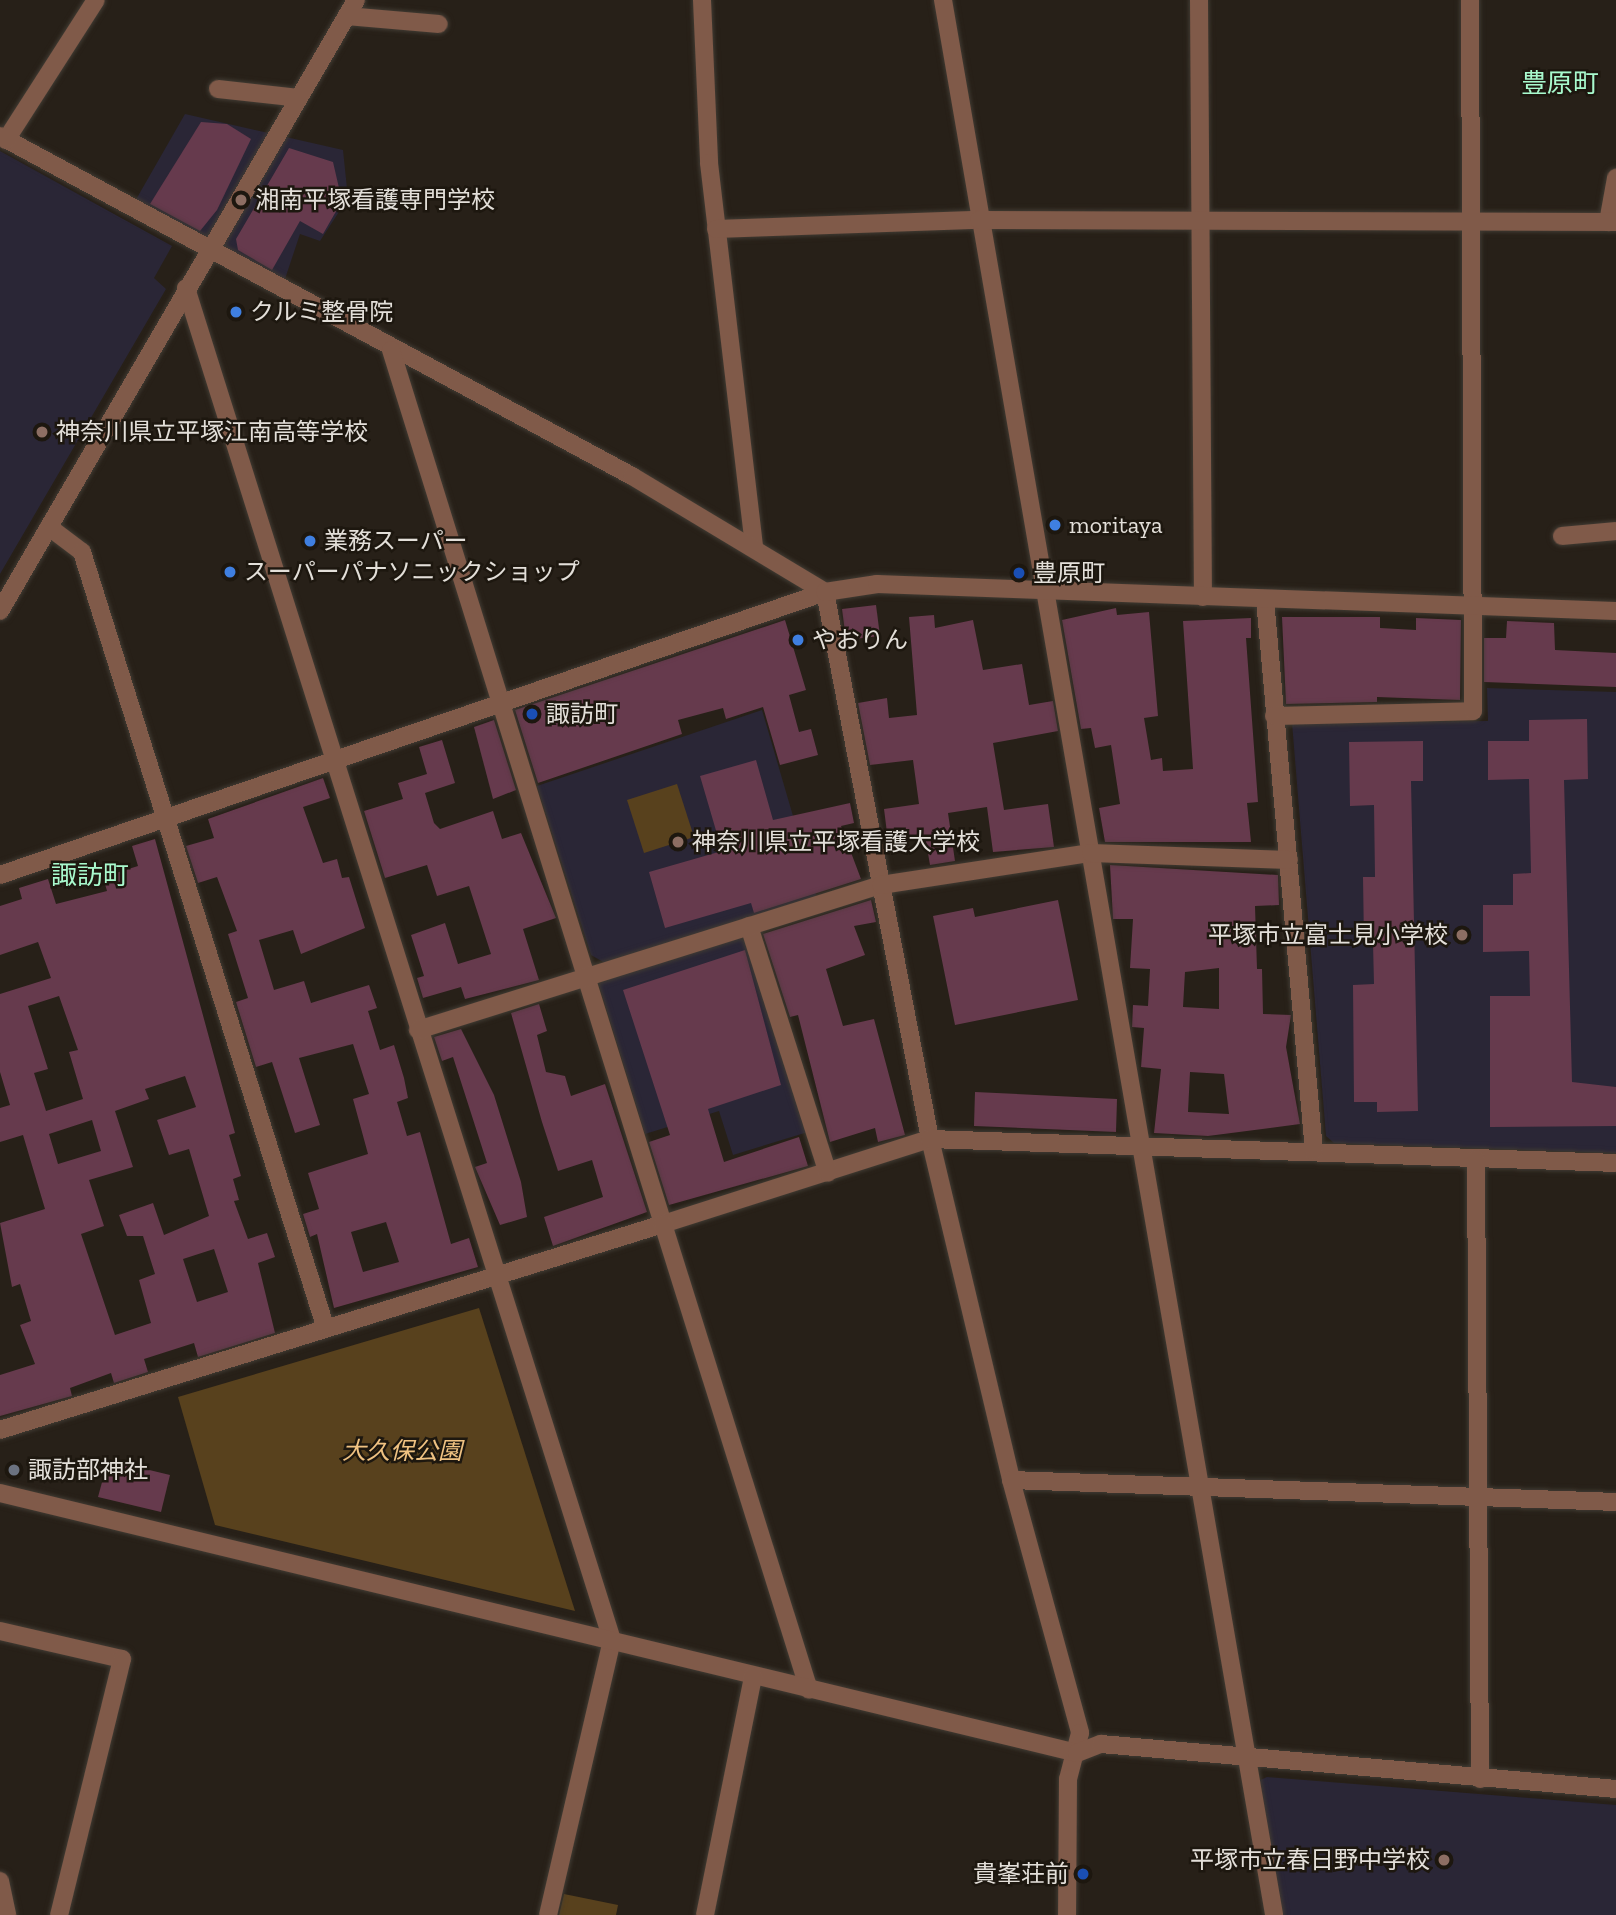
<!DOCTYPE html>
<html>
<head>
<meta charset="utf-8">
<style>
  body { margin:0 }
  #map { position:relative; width:1616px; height:1915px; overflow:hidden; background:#272018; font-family:"Zilla Slab","Noto Sans JP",serif }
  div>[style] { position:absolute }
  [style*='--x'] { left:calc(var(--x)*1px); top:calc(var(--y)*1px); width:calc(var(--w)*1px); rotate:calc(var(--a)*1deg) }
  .education>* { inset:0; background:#2a2636 }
  .green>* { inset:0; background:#58411d }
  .building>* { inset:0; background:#663a4d }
  .roads { filter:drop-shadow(0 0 2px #413b33) drop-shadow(0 0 2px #413b33) }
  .minor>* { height:18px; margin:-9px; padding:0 9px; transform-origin:9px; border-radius:9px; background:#805a49 }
  .dots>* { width:19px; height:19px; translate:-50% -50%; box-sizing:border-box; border:4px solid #1d170f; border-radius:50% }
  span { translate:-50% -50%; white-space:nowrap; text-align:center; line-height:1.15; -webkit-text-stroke:5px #1d170f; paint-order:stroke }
  .poi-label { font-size:24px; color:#e3dfd9 }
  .left { translate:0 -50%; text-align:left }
  .right { translate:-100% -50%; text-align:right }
  .park-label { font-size:24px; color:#f0c282; font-style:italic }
  .neighbourhood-label { font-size:26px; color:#a8f9cd }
</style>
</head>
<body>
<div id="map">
  <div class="education">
    <div style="clip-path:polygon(185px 114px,343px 150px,348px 198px,320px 241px,300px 234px,284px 282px,134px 203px)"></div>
    <div style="clip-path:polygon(0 151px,172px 246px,154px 278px,166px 289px,0 574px)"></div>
    <div style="clip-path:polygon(1487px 688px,1616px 692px,1616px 1153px,1334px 1143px,1326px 1136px,1292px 723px,1488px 721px)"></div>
    <div style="clip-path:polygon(762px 710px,817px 898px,605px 963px,591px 955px,537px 786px)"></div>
    <div style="clip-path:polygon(739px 938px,747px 942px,808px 1132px,733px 1155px,719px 1111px,645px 1134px,599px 985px,603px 977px)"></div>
    <div style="clip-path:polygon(1267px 1777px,1616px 1805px,1616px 1915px,1282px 1915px,1258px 1781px)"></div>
  </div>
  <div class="green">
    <div style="clip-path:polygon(677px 784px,694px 837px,644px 853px,627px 800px)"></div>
    <div style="clip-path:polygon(479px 1308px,575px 1611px,215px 1525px,178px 1397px)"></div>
    <div style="clip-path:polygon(564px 1894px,618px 1905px,616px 1915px,559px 1915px)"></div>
  </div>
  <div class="building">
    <div style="clip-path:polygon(201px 122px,227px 124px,251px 139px,217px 210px,200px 231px,150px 204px)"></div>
    <div style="clip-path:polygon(289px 148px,333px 162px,342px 201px,323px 234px,300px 221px,272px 270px,238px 250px,236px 239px)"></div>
    <div style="clip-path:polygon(876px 605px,880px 636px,846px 640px,842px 609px)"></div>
    <div style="clip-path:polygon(1116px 608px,1117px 615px,1149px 612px,1158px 716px,1144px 718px,1151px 760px,1162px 758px,1163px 771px,1193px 769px,1183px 621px,1251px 618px,1251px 638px,1246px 638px,1258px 802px,1247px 803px,1251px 842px,1105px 842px,1099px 808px,1120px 804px,1111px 745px,1095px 748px,1091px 728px,1081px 729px,1062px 620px)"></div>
    <div style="clip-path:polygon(934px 615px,935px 628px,973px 620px,983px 670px,1022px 664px,1029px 705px,1053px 701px,1058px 731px,993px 743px,1004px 810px,1048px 804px,1054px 847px,993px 852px,987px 807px,948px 813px,955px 861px,930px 865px,925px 836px,888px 841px,884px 809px,919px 804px,913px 760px,870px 765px,858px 703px,887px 698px,889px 718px,917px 715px,909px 617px)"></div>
    <div style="clip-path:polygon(1282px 617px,1380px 617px,1380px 628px,1416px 630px,1416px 618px,1461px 620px,1460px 700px,1377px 697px,1377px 702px,1286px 704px)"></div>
    <div style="clip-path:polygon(785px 620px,806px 690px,789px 695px,799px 732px,811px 729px,818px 755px,780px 765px,763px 707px,726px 719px,723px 708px,678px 720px,682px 734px,538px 783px,515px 710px)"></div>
    <div style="clip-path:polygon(1507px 621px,1554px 623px,1555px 650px,1616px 653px,1616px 687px,1484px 682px,1484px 638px,1506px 638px)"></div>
    <div style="clip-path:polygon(1587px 719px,1588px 779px,1564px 780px,1572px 1082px,1616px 1087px,1616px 1126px,1490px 1127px,1490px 996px,1530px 996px,1529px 951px,1483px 952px,1483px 905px,1513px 905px,1513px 874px,1531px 873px,1529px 779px,1488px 780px,1488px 741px,1529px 741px,1529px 720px)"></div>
    <div style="clip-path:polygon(494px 720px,516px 790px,493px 799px,474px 727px)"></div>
    <div style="clip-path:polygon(442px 740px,455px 783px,425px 793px,434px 823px,440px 829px,493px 811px,502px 839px,521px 833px,556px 918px,523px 929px,539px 980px,465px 999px,461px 987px,423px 998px,417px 978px,424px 976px,411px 935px,445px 923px,458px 964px,491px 954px,469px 886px,437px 896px,427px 865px,385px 878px,364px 811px,403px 799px,398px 783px,427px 774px,419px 747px)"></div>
    <div style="clip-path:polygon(1423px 741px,1423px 781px,1411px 781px,1418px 1111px,1377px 1112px,1377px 1102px,1354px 1102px,1353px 985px,1374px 984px,1373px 943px,1364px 943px,1363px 877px,1375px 877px,1374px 805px,1350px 806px,1349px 742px)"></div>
    <div style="clip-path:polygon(756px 760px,773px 820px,850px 803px,854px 823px,841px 826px,861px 879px,754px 913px,751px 903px,665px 928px,649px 872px,722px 851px,700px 776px)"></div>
    <div style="clip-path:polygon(evenodd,323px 778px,330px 798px,303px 807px,323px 863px,337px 859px,342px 878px,349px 877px,365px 928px,301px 954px,293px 930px,259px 940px,274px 990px,304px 981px,311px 1003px,369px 985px,377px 1008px,368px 1011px,380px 1050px,394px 1045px,404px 1078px,408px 1098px,397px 1102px,407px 1136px,420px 1132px,451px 1244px,469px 1238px,478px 1267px,334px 1308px,317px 1234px,310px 1237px,303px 1214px,319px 1209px,308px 1173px,368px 1154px,353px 1099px,369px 1094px,353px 1044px,299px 1058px,320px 1125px,295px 1133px,272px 1062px,256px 1067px,236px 1002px,248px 998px,228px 934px,237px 931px,217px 877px,198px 883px,186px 846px,214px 838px,208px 819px,323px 778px,386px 1222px,399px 1262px,363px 1272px,351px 1232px,386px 1222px)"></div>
    <div style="clip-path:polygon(evenodd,155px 839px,235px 1133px,229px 1135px,241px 1176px,233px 1179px,239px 1200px,234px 1201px,248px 1239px,267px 1233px,275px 1257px,258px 1263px,275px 1333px,198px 1357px,194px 1343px,144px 1359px,148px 1372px,114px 1383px,111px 1373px,70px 1388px,72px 1396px,0 1416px,0 1375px,35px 1364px,20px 1325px,31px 1321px,20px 1284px,12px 1287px,0 1223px,45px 1209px,23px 1135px,0 1142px,0 1108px,10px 1105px,0 1072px,0 994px,51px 978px,38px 942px,0 955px,0 906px,22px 899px,19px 888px,48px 879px,56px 904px,107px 891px,103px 877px,138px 866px,132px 846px,155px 839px,59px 996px,78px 1050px,69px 1052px,83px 1099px,46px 1111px,34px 1073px,48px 1069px,28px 1006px,59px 996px,155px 839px,185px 1076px,196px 1107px,157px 1120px,169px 1155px,189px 1149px,209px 1216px,164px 1235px,153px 1203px,119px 1215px,127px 1236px,143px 1236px,155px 1274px,139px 1280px,151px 1323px,115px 1335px,81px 1234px,104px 1226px,89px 1180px,133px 1167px,115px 1111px,149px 1099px,145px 1089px,185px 1076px,155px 839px,92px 1120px,101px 1151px,58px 1164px,49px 1134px,92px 1120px,155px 839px,214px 1249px,228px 1292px,197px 1302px,183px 1259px,214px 1249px)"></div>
    <div style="clip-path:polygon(evenodd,1110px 865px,1278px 875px,1279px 905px,1255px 906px,1257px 969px,1262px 969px,1263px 1014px,1291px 1015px,1286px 1047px,1300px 1124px,1208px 1136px,1154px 1133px,1161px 1069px,1141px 1067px,1144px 1028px,1132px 1027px,1133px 1005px,1148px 1006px,1150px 969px,1130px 968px,1133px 919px,1113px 919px,1110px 865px,1219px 968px,1219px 1009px,1183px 1007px,1185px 972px,1219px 968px,1110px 865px,1190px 1072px,1224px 1074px,1229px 1114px,1188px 1112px,1190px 1072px)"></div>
    <div style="clip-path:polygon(871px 900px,876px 922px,854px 926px,865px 955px,826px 969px,843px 1026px,874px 1019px,905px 1135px,878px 1142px,875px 1128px,830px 1142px,798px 1015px,790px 1017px,763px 934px)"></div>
    <div style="clip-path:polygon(1058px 900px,1078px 1000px,955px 1025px,933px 916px,973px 908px,975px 917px)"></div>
    <div style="clip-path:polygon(745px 950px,781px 1085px,708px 1109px,724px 1162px,799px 1137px,808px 1166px,669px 1205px,649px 1142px,670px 1135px,623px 990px)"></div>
    <div style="clip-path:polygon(539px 1004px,547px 1031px,537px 1035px,546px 1072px,565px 1076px,571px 1096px,605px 1084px,647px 1212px,553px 1246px,544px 1217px,603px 1197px,592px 1160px,558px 1171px,542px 1122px,511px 1013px)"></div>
    <div style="clip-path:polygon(461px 1029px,494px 1095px,521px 1182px,527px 1217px,500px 1225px,475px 1167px,487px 1163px,453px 1057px,442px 1061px,434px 1037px)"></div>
    <div style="clip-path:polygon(975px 1092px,1117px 1099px,1116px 1132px,974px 1126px)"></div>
    <div style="clip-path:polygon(108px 1460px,170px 1475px,161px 1512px,98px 1497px)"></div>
  </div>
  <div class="roads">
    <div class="minor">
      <div style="--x:702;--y:0;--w:163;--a:87.5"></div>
      <div style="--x:709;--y:163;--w:387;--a:83.3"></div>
      <div style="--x:943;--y:0;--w:1943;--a:80.19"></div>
      <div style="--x:1199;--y:0;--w:597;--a:89.62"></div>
      <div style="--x:347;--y:16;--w:92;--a:5"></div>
      <div style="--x:218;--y:89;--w:81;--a:6.3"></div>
      <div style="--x:0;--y:136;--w:718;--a:28.28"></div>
      <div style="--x:632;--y:476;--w:225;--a:31"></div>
      <div style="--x:825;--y:592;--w:557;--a:79.13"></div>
      <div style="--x:930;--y:1139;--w:350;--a:76.6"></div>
      <div style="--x:1011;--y:1480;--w:262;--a:74.7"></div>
      <div style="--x:1080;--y:1733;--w:48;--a:104.6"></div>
      <div style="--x:1068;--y:1779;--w:136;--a:90.4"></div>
      <div style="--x:6;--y:140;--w:166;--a:-57.3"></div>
      <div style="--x:1608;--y:222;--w:45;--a:-79.7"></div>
      <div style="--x:716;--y:229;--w:263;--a:-2"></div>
      <div style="--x:979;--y:220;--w:637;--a:0.18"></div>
      <div style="--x:186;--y:288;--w:1418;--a:72.51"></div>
      <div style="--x:612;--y:1640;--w:282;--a:103.1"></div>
      <div style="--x:391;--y:350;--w:915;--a:72.71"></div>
      <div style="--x:663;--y:1224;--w:280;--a:-17.7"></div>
      <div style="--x:930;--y:1139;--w:686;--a:2"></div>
      <div style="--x:49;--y:527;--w:41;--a:37.1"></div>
      <div style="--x:82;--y:552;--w:814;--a:72.57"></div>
      <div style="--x:1562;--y:536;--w:54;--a:-5.3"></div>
      <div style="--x:1265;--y:599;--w:554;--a:84.93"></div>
      <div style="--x:0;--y:611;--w:707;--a:-59.77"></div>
      <div style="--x:1274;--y:716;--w:199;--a:-1.4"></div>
      <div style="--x:1473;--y:711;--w:711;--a:-90.24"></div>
      <div style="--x:0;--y:875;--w:872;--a:-18.93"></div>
      <div style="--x:825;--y:592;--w:53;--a:-8.7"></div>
      <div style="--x:877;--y:584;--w:739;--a:2.09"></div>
      <div style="--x:749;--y:926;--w:259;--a:72.3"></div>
      <div style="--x:418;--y:1030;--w:485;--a:-17.4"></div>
      <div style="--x:881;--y:885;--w:212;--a:-8.7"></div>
      <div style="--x:1091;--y:853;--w:198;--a:2"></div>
      <div style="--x:1476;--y:1159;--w:620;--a:89.63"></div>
      <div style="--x:0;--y:1430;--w:694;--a:-17.26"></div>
      <div style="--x:663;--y:1224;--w:488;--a:72.6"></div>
      <div style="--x:1011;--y:1480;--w:605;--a:2.08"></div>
      <div style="--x:0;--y:1493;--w:1108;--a:13.57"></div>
      <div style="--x:1077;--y:1753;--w:26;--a:-21"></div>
      <div style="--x:1101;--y:1744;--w:517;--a:4.99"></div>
      <div style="--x:0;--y:1631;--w:125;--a:12.9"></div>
      <div style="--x:122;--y:1659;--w:264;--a:103.8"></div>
      <div style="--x:0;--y:1881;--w:35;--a:78"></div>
      <div style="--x:705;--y:1915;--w:244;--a:-78.6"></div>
    </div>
  </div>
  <div class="dots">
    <div style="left:241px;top:200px;background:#8d6e63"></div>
    <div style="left:236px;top:312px;background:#3f7fe0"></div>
    <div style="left:42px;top:432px;background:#8d6e63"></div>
    <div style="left:1055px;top:525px;background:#3f7fe0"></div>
    <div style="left:310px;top:541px;background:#3f7fe0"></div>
    <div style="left:230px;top:572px;background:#3f7fe0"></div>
    <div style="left:1019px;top:573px;background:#1a4fb4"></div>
    <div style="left:798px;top:640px;background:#3f7fe0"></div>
    <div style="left:532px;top:714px;background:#1a4fb4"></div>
    <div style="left:678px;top:842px;background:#8d6e63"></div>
    <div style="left:1462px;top:935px;background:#8d6e63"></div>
    <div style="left:14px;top:1470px;background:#6b7280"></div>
    <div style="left:1444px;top:1860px;background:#8d6e63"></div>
    <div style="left:1083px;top:1874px;background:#1a4fb4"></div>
  </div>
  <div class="poi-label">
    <span class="left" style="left:255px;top:200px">湘南平塚看護専門学校</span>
    <span class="left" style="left:250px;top:312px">クルミ整骨院</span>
    <span class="left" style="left:56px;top:432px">神奈川県立平塚江南高等学校</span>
    <span class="left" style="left:1069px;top:525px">moritaya</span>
    <span class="left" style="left:324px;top:541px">業務スーパー</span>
    <span class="left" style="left:244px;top:572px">スーパーパナソニックショップ</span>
    <span class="left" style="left:1033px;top:573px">豊原町</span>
    <span class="left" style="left:812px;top:640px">やおりん</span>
    <span class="left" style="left:546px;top:714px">諏訪町</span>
    <span class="left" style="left:692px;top:842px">神奈川県立平塚看護大学校</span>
    <span class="right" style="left:1448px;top:935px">平塚市立富士見小学校</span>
    <span class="left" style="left:28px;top:1470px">諏訪部神社</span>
    <span class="right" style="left:1430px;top:1860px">平塚市立春日野中学校</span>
    <span class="right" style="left:1069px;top:1874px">貴峯荘前</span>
  </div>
  <div class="park-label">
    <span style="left:402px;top:1451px">大久保公園</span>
  </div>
  <div class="neighbourhood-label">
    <span style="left:1560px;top:84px">豊原町</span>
    <span style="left:90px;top:876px">諏訪町</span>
  </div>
</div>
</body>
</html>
